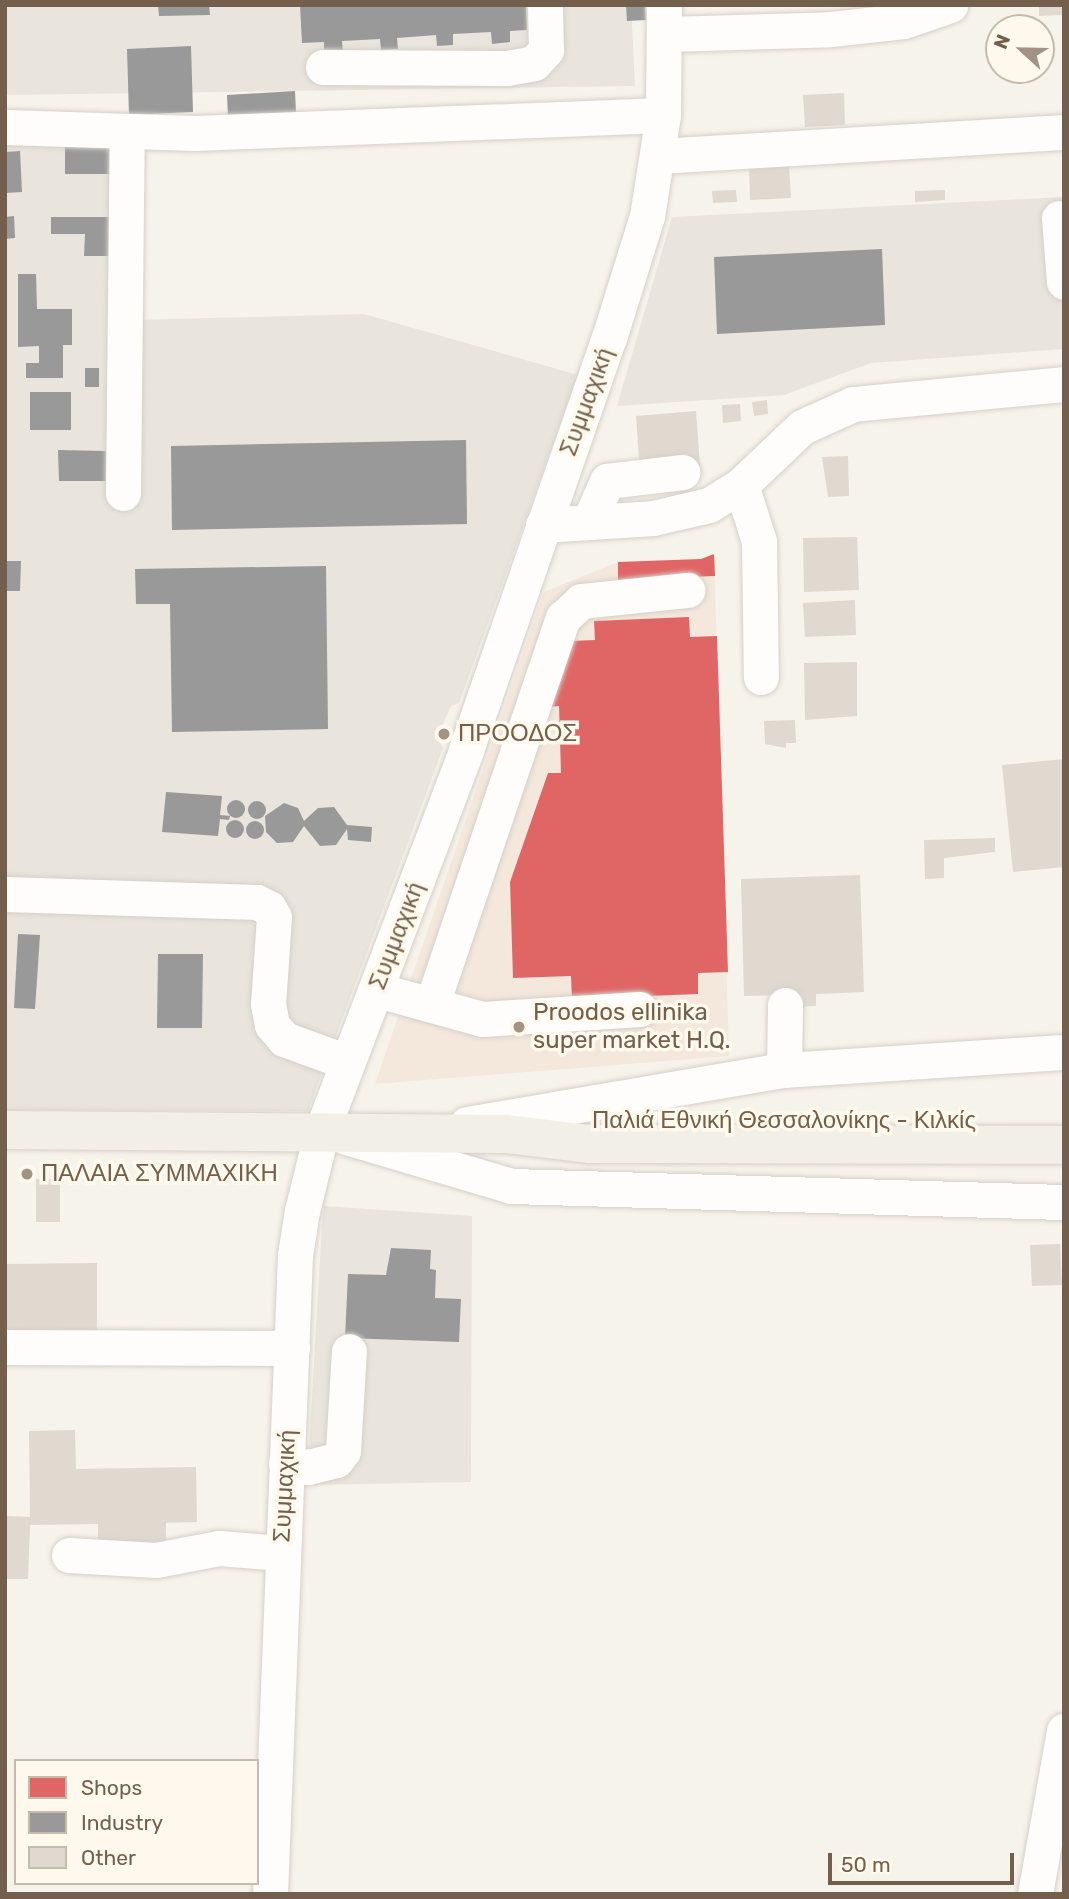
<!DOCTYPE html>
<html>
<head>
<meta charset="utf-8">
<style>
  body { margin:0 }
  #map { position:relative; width:1069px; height:1899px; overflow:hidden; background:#f6f3eb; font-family:Rubik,sans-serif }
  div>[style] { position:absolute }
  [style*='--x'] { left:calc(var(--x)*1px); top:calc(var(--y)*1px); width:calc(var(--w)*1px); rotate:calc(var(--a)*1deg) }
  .commercial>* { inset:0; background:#f4e7dc }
  .industrial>* { inset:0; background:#e9e4dc }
  .shops>* { inset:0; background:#e06666 }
  .industry>* { inset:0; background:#999 }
  .round { border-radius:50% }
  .building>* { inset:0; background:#e0d9d0 }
  .roads { filter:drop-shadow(0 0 2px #d5d0c8) drop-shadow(0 0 2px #d5d0c8) }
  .minor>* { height:35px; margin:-17.5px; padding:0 17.5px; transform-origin:17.5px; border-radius:17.5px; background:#fefdfc }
  .major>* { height:38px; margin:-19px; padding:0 19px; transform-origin:19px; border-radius:19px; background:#f2efe6 }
  .dots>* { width:19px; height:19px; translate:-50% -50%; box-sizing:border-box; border:4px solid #fef9ec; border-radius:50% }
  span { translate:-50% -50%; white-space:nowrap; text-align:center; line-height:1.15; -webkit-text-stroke:7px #fef9ec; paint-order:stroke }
  .street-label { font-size:24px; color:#745f4c }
  .poi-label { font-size:24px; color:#745f4c }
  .left { translate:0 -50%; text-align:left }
  .frame { position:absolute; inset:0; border:7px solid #745f4c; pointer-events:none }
  .legend { position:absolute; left:14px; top:1759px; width:245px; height:126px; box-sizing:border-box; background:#fef9ec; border:2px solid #c7bbac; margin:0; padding:9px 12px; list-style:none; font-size:21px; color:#745f4c }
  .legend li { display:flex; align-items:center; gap:14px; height:35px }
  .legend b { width:35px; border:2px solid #c7bbac }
  .north { position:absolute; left:985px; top:14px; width:70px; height:70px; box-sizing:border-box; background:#fef9ec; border:2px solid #c7bbac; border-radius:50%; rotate:292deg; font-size:19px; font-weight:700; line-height:28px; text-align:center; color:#745f4c }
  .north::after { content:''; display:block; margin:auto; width:24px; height:32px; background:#a29384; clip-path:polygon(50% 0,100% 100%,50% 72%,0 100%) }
  .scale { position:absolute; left:828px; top:1853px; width:186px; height:32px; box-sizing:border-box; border:4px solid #745f4c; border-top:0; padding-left:9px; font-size:21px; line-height:24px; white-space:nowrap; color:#745f4c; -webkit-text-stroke:5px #fef9ec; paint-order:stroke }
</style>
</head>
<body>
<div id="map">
  <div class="commercial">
    <div style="clip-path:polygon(714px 554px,729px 1056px,375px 1084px,544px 592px,618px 562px,701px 559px)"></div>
  </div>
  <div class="industrial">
    <div style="clip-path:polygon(5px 5px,631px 5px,635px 86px,5px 95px)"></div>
    <div style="clip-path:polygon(138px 141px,137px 320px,364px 314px,578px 375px,459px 703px,451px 706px,437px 738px,443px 748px,308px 1111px,5px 1110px,5px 142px)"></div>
    <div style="clip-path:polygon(1064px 197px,1064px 349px,871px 363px,784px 395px,617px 406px,672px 217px)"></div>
    <div style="clip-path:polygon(323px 1206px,472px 1216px,471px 1482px,307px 1485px)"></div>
  </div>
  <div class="shops">
    <div style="clip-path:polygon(714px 554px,715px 576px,618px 580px,618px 562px,701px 559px)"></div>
    <div style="clip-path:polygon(689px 617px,690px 637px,717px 636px,728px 972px,698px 973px,698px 994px,572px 999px,571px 976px,513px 978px,510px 882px,548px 773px,561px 773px,559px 706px,546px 707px,571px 641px,595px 640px,594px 621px)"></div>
  </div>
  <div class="industry">
    <div style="clip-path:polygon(158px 5px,209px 5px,210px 15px,159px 16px)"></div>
    <div style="clip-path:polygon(300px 5px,526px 5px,527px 30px,510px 31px,510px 42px,492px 44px,491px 32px,453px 34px,453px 45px,437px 46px,436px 35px,397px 38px,398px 49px,381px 50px,380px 39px,342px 41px,343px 52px,324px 53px,324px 42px,302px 43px)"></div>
    <div style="clip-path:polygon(626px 5px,645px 5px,646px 20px,627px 21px)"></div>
    <div style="clip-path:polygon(191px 46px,193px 112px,129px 115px,127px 49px)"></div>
    <div style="clip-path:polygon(295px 91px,296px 113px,228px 117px,227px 95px)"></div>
    <div style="clip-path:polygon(117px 137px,118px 174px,65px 174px,65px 138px)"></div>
    <div style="clip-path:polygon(20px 151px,22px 192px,5px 193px,5px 152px)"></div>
    <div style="clip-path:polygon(14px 216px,15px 238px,5px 239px,5px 217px)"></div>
    <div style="clip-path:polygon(51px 217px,122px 217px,122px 256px,84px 256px,85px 234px,51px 234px)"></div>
    <div style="clip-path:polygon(882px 249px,885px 325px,717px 334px,714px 257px)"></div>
    <div style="clip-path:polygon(18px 274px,36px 274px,37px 309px,72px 309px,72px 345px,63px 345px,63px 378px,26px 378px,26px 363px,39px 363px,39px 346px,18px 347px)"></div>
    <div style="clip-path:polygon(85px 368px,99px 368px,99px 387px,85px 387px)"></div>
    <div style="clip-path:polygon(30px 392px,71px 392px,71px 430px,30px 430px)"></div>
    <div style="clip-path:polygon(466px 440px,467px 524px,172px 530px,171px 446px)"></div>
    <div style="clip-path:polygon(58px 450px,106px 451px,106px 481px,59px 481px)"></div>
    <div style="clip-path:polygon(5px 561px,21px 561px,20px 591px,5px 591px)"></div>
    <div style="clip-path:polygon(326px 566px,328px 729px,172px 732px,170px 604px,136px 604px,135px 569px)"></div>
    <div style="clip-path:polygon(166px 792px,222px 796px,220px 815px,230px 816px,229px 820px,220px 819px,218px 836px,162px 832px)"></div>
    <div class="round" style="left:227px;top:800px;width:18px;height:18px"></div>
    <div class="round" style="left:248px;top:801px;width:18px;height:18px"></div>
    <div style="clip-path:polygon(284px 803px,298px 808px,304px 821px,318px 808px,334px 807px,347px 825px,372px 827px,371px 842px,348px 840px,347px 829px,336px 845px,320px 846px,304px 826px,293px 842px,277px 843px,266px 832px,265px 816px)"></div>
    <div class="round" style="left:226px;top:820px;width:18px;height:18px"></div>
    <div class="round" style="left:246px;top:821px;width:18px;height:18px"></div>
    <div style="clip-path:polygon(18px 934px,40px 935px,35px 1009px,14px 1008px)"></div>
    <div style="clip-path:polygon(158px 954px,203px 954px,202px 1028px,157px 1028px)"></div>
    <div style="clip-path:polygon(391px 1248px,431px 1250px,430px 1269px,436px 1270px,435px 1298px,461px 1299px,459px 1342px,345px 1338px,348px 1274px,386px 1275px)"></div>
  </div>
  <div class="building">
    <div style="clip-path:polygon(1039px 5px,1064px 5px,1064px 15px,1039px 16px)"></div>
    <div style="clip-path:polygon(844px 93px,845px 125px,805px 127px,803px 95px)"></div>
    <div style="clip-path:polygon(789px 166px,791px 198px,750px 200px,749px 168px)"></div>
    <div style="clip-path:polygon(736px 190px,737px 202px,713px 203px,712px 191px)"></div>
    <div style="clip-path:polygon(945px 190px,945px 200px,915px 202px,915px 191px)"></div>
    <div style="clip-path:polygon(767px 400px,768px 414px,754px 416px,752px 402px)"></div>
    <div style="clip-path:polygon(740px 404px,741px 421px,723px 423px,722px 405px)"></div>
    <div style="clip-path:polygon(696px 411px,700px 466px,640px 471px,636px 416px)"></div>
    <div style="clip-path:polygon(848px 456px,849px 496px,828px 497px,822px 457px)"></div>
    <div style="clip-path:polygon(857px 537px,859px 590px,804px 592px,803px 538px)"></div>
    <div style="clip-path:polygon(855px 600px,856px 635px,805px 637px,803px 603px)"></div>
    <div style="clip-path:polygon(857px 662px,857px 716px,805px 720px,804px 663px)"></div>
    <div style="clip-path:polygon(795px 720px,796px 743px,786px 743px,786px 748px,765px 744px,764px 721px)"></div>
    <div style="clip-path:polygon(1064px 759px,1064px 867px,1013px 872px,1002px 765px)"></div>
    <div style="clip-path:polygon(995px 838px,995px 852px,944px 858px,944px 878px,925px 879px,924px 840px)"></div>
    <div style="clip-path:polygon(860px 875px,864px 992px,816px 994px,816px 1006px,793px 1007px,793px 995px,744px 996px,741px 879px)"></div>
    <div style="clip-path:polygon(36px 1179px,60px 1179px,60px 1222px,36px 1222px)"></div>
    <div style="clip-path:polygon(1060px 1244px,1062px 1285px,1032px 1286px,1030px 1245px)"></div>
    <div style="clip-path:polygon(97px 1263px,97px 1338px,5px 1339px,5px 1264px)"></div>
    <div style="clip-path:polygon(75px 1430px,76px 1469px,196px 1467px,197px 1522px,166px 1523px,166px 1546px,98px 1547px,98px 1524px,30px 1525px,28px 1579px,5px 1579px,5px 1516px,30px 1517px,29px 1431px)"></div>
  </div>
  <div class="roads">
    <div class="minor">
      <div style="--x:667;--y:34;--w:164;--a:-1.7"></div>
      <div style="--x:831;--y:29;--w:73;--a:-6.3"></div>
      <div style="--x:904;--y:21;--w:49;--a:-19.2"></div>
      <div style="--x:323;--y:67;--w:184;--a:0.3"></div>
      <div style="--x:507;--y:68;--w:27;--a:-10"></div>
      <div style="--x:534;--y:63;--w:18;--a:-47"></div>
      <div style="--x:546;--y:50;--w:45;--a:-91.3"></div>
      <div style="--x:5;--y:127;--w:190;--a:1.8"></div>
      <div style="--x:195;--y:133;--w:468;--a:-2.2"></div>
      <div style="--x:659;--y:156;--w:406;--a:-3.4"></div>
      <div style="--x:1059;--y:218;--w:64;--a:85.5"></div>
      <div style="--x:741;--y:485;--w:59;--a:72.2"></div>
      <div style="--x:759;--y:541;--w:136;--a:89.2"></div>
      <div style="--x:123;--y:493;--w:361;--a:-89.4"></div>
      <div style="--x:589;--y:522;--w:45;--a:-66.3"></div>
      <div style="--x:607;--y:481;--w:76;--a:-6.8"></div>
      <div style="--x:543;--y:525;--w:110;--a:-3.6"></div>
      <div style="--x:653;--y:518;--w:57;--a:-13.1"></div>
      <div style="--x:709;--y:505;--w:38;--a:-32"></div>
      <div style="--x:741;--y:485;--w:84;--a:-43.6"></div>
      <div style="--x:802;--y:427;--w:56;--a:-24.3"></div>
      <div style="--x:853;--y:404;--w:212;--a:-5.4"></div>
      <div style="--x:5;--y:894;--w:252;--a:1.8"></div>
      <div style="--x:257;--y:902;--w:13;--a:27"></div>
      <div style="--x:269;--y:908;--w:10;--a:61"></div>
      <div style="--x:274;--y:917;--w:87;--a:93.9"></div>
      <div style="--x:268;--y:1004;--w:21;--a:79"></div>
      <div style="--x:272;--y:1025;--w:18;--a:49"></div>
      <div style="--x:284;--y:1039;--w:67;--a:20.1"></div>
      <div style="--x:377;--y:990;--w:109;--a:15.4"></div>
      <div style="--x:482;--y:1019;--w:158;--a:-3.6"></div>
      <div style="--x:432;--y:1004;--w:408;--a:-71.3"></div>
      <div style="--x:563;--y:618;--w:25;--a:-43"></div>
      <div style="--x:581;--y:601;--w:107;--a:-5.9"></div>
      <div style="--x:784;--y:1070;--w:65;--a:-89.1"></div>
      <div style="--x:467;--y:1124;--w:322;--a:-9.7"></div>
      <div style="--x:784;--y:1070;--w:281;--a:-3.7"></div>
      <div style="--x:346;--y:1137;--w:172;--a:16.5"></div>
      <div style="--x:511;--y:1186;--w:553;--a:1.66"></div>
      <div style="--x:5;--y:1347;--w:287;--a:0.2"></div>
      <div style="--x:286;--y:1463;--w:22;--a:10"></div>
      <div style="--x:308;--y:1467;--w:29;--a:-14"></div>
      <div style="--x:336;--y:1460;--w:11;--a:-52"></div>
      <div style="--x:343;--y:1451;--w:100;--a:-86.6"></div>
      <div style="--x:69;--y:1555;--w:87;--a:3.3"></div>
      <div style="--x:156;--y:1560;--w:64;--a:-10.8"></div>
      <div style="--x:219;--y:1548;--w:63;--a:4.5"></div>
      <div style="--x:270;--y:1894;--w:639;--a:-87.76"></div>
      <div style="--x:295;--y:1255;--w:45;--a:-81"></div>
      <div style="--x:302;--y:1211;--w:83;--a:-76.1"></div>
      <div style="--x:322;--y:1130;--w:406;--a:-69.2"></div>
      <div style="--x:466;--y:750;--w:436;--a:-70.9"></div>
      <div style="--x:609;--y:338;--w:128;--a:-72.7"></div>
      <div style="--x:647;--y:216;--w:102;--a:-81"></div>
      <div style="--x:663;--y:115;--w:110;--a:-89.5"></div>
      <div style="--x:1035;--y:1894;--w:166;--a:-79.9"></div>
    </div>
    <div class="major">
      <div style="--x:5;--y:1130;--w:501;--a:0.46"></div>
      <div style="--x:506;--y:1134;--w:85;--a:6.8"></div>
      <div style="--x:590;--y:1144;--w:474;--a:0.1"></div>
    </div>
  </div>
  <div class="dots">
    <div style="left:444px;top:734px;background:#a29384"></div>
    <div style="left:519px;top:1027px;background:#a29384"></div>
    <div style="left:27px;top:1174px;background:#a29384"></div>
  </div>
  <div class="street-label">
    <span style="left:587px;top:402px;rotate:-70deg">Συμμαχική</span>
    <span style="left:397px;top:936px;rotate:-69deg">Συμμαχική</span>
    <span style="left:784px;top:1121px">Παλιά Εθνική Θεσσαλονίκης - Κιλκίς</span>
    <span style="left:285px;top:1486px;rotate:-87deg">Συμμαχική</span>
  </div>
  <div class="poi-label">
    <span class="left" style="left:458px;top:734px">ΠΡΟΟΔΟΣ</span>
    <span class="left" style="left:533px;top:1027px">Proodos ellinika<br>super market H.Q.</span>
    <span class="left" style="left:41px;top:1174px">ΠΑΛΑΙΑ ΣΥΜΜΑΧΙΚΗ</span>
  </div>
  <div class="frame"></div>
  <ul class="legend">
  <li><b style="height:19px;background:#e06666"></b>Shops</li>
  <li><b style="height:19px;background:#999"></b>Industry</li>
  <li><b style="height:19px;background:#e0d9d0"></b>Other</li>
  </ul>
  <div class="north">N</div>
  <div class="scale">50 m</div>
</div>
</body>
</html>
